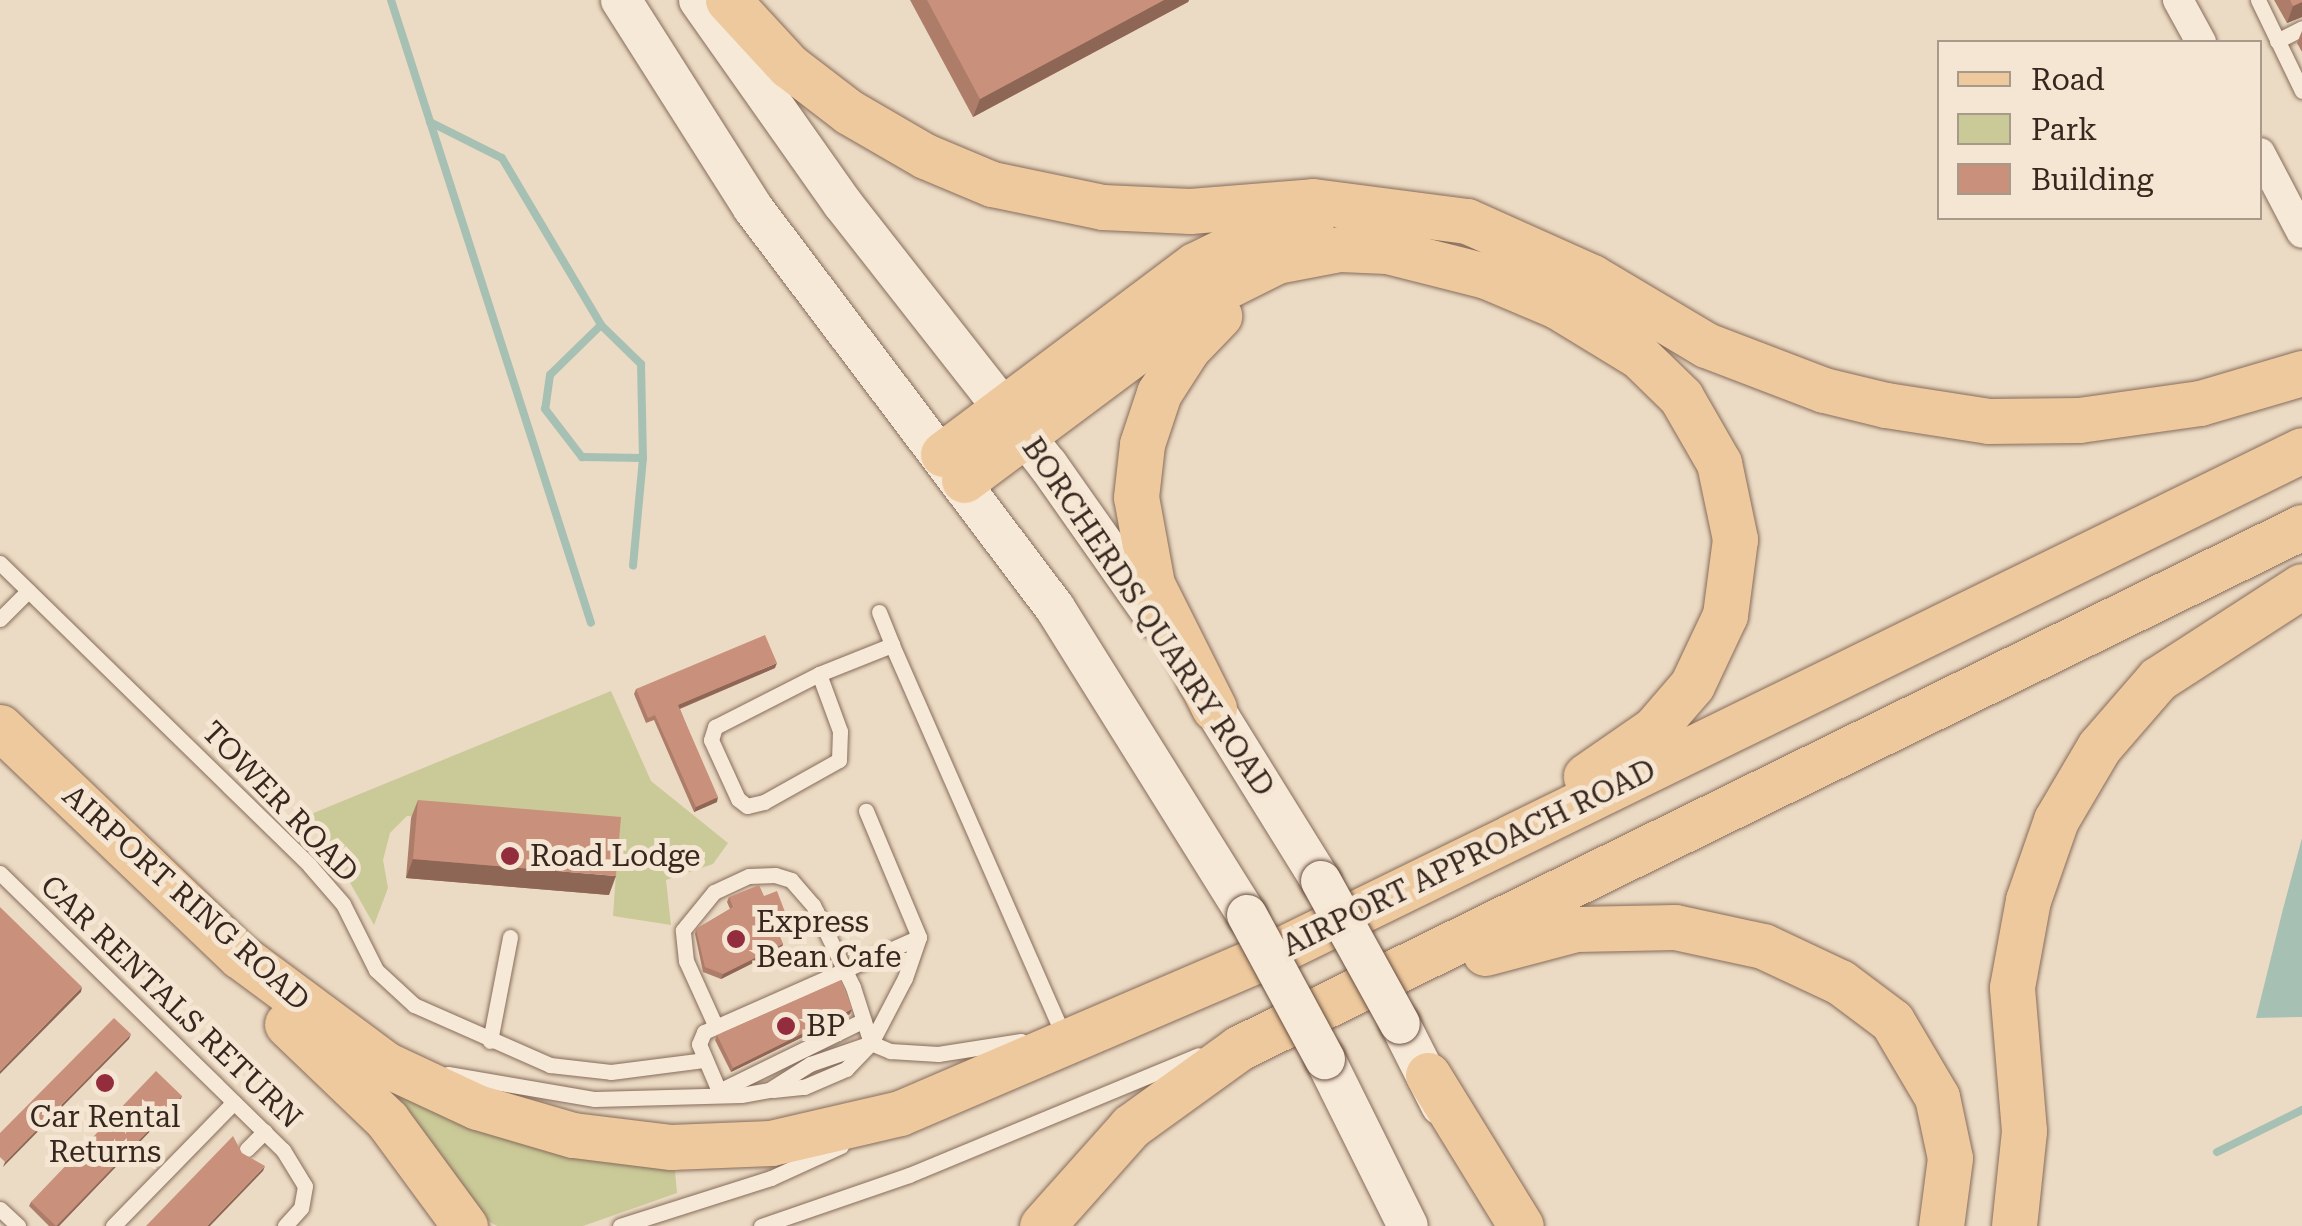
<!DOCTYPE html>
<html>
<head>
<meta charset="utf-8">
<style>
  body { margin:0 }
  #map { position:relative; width:2302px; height:1226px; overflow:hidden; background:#ecdbc4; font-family:"Roboto Serif",serif }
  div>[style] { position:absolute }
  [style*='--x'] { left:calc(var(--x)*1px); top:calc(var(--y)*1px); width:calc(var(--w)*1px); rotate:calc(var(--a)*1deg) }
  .green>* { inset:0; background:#cac998 }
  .water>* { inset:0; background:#a6c0b4 }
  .stream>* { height:8px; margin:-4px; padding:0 4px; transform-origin:4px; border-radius:4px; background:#a6c0b4 }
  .roads { filter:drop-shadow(0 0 2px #866c5b) drop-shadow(0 0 2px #866c5b) }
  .service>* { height:15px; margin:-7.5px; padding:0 7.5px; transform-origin:7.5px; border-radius:7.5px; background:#f7e9d7 }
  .minor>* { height:30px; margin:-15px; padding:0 15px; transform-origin:15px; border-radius:15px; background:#f7e9d7 }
  .secondary>* { height:40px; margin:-20px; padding:0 20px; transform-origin:20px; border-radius:20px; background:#f7e9d7 }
  .primary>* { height:45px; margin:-22.5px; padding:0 22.5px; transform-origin:22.5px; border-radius:22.5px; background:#eec99d }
  .bridges { filter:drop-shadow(0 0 2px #684d3e) drop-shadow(0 0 2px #684d3e) }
  .secondary-bridge>* { height:40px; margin:-20px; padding:0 20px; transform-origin:20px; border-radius:20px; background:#f7e9d7 }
  .wall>* { inset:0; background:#ad7d6a }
  .shaded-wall>* { inset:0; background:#8d6656 }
  .building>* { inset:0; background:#c9917b }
  .dots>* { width:28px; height:28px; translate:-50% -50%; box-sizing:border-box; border:5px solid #f4e6d3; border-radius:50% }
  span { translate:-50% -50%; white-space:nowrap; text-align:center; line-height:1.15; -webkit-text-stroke:10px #f4e6d3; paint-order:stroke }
  .street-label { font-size:30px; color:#37271f }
  .poi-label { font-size:30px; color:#37271f }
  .left { translate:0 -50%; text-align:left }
  .legend { position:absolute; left:1937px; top:40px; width:325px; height:180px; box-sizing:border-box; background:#f4e6d3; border:2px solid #a89a8b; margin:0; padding:12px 18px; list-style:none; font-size:30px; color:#37271f }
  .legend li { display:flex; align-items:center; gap:20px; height:50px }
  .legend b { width:50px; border:2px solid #a89a8b }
</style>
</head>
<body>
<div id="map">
  <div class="green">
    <div style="clip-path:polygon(611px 691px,651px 781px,728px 843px,713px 864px,666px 880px,671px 925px,613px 916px,619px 831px,407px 816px,390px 833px,383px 860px,388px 888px,374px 925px,311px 814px)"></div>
    <div style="clip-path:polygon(400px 1091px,585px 1159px,675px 1171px,677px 1193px,583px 1226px,497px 1226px,472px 1211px,393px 1109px)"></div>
  </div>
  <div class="water">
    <div style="clip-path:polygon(2302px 838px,2302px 1017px,2256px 1018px,2283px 909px)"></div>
  </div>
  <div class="stream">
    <div style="--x:391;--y:0;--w:654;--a:72.2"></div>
    <div style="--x:430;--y:122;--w:80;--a:26.6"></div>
    <div style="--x:502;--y:158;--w:194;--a:59.3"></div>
    <div style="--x:601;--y:325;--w:71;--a:135.6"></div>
    <div style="--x:550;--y:375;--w:34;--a:98"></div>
    <div style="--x:545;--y:409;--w:61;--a:52.4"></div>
    <div style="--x:582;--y:457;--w:61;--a:0.9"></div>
    <div style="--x:601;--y:325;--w:56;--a:44.3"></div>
    <div style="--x:641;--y:364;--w:94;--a:88.8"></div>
    <div style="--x:643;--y:458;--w:108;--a:95.3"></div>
    <div style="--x:2217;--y:1152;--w:95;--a:-26.3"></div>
  </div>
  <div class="roads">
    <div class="service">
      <div style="--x:2258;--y:0;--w:101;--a:64.2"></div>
      <div style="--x:2277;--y:41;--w:28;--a:-27"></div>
      <div style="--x:0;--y:563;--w:433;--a:44.3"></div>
      <div style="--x:310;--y:866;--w:50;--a:49"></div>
      <div style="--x:343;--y:904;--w:74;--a:63.4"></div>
      <div style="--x:376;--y:970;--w:52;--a:42.6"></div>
      <div style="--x:414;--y:1005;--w:149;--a:23.8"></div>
      <div style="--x:550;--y:1065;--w:61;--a:6.5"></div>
      <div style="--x:611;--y:1072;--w:95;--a:-7.3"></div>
      <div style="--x:879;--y:612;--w:35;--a:68"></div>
      <div style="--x:0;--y:619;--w:40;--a:-45"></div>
      <div style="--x:819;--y:674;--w:61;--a:69.8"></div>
      <div style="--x:840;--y:731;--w:29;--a:92"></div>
      <div style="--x:839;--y:760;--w:86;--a:150.8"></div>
      <div style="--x:764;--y:802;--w:17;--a:167"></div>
      <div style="--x:747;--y:806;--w:11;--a:-142"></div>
      <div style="--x:738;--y:799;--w:65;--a:-114.6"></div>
      <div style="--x:711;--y:740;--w:14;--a:-73"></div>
      <div style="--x:715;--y:727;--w:117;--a:-27"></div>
      <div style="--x:819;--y:674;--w:79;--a:-21.7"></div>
      <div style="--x:892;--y:645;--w:424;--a:66.3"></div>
      <div style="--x:0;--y:873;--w:396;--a:44.4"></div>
      <div style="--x:283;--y:1150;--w:42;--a:58.6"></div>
      <div style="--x:305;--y:1186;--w:22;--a:100"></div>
      <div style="--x:301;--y:1208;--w:24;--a:132"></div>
      <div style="--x:716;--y:1027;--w:72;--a:-114.4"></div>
      <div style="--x:686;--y:961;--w:31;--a:-96"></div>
      <div style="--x:683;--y:930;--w:49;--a:-50.8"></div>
      <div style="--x:714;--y:892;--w:38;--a:-25"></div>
      <div style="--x:749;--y:876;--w:26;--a:-2"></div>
      <div style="--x:775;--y:875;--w:17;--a:17"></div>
      <div style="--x:791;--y:880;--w:33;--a:49"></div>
      <div style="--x:813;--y:905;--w:91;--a:64"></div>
      <div style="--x:853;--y:987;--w:59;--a:72.2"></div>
      <div style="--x:871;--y:1043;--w:21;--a:23"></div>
      <div style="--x:890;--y:1051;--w:48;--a:3.6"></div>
      <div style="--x:938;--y:1054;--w:84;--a:-8.9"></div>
      <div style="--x:490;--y:1041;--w:106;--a:-79.1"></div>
      <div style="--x:448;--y:1074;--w:149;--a:9.7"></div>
      <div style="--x:595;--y:1099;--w:146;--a:-1.6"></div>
      <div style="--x:741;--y:1095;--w:28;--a:-10"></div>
      <div style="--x:769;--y:1090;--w:49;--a:-32.4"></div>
      <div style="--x:810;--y:1064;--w:65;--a:-19"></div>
      <div style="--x:773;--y:1090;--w:31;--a:-6"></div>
      <div style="--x:804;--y:1087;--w:46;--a:-23.2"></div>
      <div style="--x:846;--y:1069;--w:36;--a:-46"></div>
      <div style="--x:871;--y:1043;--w:73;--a:-62.4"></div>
      <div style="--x:905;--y:978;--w:43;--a:-71.1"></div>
      <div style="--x:919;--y:937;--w:137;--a:-112.8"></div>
      <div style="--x:719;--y:1091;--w:51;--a:-113.1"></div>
      <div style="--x:699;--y:1044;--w:13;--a:-67"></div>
      <div style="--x:704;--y:1032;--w:235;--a:-23.8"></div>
      <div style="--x:719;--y:1091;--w:161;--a:-26.1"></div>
      <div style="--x:247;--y:1149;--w:25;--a:-45"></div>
      <div style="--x:0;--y:1209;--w:25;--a:43"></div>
      <div style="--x:113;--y:1226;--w:173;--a:-45.7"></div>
      <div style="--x:620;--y:1226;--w:158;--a:-17.6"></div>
      <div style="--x:771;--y:1178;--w:77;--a:-24.6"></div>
      <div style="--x:761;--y:1226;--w:157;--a:-19"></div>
      <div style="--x:909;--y:1175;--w:313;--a:-22.5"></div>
    </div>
    <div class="minor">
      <div style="--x:2178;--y:0;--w:48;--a:61.3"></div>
      <div style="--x:2260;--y:153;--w:90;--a:62.3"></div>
    </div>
    <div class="secondary">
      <div style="--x:621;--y:0;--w:246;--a:57.6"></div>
      <div style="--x:753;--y:208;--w:501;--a:52.95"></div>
      <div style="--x:1055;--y:608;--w:362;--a:58"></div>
      <div style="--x:699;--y:0;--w:250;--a:54.8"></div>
      <div style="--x:843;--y:204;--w:332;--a:51.9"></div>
      <div style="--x:1048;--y:465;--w:189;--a:54.9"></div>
      <div style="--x:1197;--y:681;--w:235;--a:58.2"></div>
      <div style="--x:1400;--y:1024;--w:91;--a:63.2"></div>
      <div style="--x:1325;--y:1059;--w:186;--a:63.6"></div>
    </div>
    <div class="primary">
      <div style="--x:728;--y:0;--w:90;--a:47.3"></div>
      <div style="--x:789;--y:66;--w:76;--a:37.5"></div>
      <div style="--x:849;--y:112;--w:88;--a:30.1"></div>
      <div style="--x:925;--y:156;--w:73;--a:22.7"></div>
      <div style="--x:992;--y:184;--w:113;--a:11.7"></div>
      <div style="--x:1103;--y:207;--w:87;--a:2.6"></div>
      <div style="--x:1190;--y:211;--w:123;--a:-4.6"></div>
      <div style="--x:1313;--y:201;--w:155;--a:7.4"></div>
      <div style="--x:1467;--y:221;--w:137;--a:24.1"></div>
      <div style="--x:1592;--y:277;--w:133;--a:30.8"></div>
      <div style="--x:1706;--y:345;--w:126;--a:20.9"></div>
      <div style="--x:1824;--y:390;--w:64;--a:13.6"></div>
      <div style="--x:1886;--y:405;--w:104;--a:8.8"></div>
      <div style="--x:1989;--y:421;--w:90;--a:-0.6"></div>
      <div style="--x:2079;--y:420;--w:122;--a:-8"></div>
      <div style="--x:2200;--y:403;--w:106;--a:-16.4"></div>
      <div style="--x:943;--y:454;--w:315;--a:-36.9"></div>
      <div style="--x:1195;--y:265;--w:64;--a:-26.2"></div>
      <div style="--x:1252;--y:237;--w:62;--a:-15.8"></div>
      <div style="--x:964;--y:480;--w:318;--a:-36.7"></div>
      <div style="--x:1219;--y:290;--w:65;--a:-26.6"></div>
      <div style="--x:1277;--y:261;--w:64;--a:-10.8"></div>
      <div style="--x:1340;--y:249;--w:47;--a:2.4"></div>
      <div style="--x:1387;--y:251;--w:102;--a:14.2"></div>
      <div style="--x:1486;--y:276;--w:77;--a:22.9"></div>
      <div style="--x:1557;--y:306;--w:96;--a:31.4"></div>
      <div style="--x:1639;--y:356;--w:59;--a:44.3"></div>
      <div style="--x:1681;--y:397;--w:76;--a:60.1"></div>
      <div style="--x:1719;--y:463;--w:78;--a:78.1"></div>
      <div style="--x:1735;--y:539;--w:77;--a:97.5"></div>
      <div style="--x:1725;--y:615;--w:77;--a:115.2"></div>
      <div style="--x:1692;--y:685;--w:58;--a:130.8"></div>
      <div style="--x:1654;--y:729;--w:83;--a:145.3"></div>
      <div style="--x:1214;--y:708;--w:139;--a:-116.6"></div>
      <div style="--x:1152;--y:584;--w:88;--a:-100.4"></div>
      <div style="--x:1136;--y:497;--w:53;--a:-83.5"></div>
      <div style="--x:1142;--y:444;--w:54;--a:-71.6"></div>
      <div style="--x:1159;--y:393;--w:54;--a:-57.2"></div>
      <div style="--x:1188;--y:348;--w:45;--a:-45.9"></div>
      <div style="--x:0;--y:727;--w:332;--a:43.7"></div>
      <div style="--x:240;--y:956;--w:183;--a:36.6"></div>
      <div style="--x:387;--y:1065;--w:99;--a:25"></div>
      <div style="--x:477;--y:1107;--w:100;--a:16.3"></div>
      <div style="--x:573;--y:1135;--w:99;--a:7"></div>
      <div style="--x:671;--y:1147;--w:100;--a:-2.3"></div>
      <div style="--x:771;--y:1143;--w:132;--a:-13.1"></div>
      <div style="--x:900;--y:1113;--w:407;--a:-23.2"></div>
      <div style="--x:1274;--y:953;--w:1144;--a:-26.07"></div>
      <div style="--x:1485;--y:953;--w:94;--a:-14.8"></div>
      <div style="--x:1576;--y:929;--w:99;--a:-1.2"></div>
      <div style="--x:1675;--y:927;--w:90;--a:12.2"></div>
      <div style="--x:1763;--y:946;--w:85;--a:25.1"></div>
      <div style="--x:1840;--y:982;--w:65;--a:36.9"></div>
      <div style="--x:1892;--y:1021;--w:88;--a:59.4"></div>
      <div style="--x:1937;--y:1097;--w:62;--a:78"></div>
      <div style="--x:1950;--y:1158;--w:69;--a:97.5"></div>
      <div style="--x:287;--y:1024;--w:139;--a:43.8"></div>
      <div style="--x:387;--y:1120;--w:132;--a:53.7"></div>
      <div style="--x:1428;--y:1075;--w:177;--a:58.4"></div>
      <div style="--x:1042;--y:1226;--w:134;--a:-48.3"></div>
      <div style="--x:1131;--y:1126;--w:133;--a:-35.8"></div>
      <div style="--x:1239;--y:1048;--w:1184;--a:-26.11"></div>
      <div style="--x:2014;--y:1226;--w:96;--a:-84"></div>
      <div style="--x:2024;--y:1131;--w:144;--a:-94.8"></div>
      <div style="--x:2012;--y:987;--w:88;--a:-79.6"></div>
      <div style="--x:2028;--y:900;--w:85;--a:-70.7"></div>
      <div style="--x:2056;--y:820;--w:85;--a:-59.5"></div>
      <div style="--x:2099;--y:747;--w:90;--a:-49.1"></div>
      <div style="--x:2158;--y:679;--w:171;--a:-32.9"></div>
    </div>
  </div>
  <div class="bridges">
    <div class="secondary-bridge">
      <div style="--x:1321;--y:881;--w:163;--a:61.1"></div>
      <div style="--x:1247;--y:915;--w:164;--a:61.6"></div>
    </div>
  </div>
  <div class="wall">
    <div style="clip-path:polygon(910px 0,1189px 0,1188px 2px,973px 117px)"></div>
    <div style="clip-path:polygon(2274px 0,2302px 0,2302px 17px,2287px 23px)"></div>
    <div style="clip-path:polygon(2302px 31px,2302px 52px,2297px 43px)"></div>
    <div style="clip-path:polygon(775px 668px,680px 709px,717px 802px,694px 812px,654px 720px,646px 723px,634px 694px,636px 689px)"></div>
    <div style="clip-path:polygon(418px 800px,609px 895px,406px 878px,411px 818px)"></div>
    <div style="clip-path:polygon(764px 896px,783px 917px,773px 921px,783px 944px,781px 949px,721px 979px,703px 972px,695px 934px,696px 929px,730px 909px,727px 902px,729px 897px)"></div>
    <div style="clip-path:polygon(850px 1014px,731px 1072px,715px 1040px,717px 1035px)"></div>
    <div style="clip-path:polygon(182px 1096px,180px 1100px,59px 1226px,49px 1226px,29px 1206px,31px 1202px)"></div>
  </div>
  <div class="shaded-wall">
    <div style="clip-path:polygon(1164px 0,1189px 0,1188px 2px,973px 117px,980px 99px)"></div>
    <div style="clip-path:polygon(2302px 2px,2302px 17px,2287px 23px,2293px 6px)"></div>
    <div style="clip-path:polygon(777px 663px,775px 668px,676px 710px,678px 705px)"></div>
    <div style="clip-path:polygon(718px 797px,717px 802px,694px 812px,696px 807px)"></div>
    <div style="clip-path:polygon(413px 859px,616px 876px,609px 895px,406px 878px)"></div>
    <div style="clip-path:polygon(785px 912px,783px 917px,770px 922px,772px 918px)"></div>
    <div style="clip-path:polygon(783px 944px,781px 949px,721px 979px,723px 974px)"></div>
    <div style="clip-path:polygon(82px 987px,81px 992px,0 1074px,0 1071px)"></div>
    <div style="clip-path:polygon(852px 1009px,850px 1014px,731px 1072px,733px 1068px)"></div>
    <div style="clip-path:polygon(131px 1034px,129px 1039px,3px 1167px,5px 1162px)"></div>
    <div style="clip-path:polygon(182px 1096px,180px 1100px,59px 1226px,57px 1226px)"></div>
    <div style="clip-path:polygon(265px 1166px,263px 1171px,210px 1226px,207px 1226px)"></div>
  </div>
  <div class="building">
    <div style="clip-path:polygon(927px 0,1164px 0,980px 99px)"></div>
    <div style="clip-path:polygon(2290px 0,2302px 0,2302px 2px,2293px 6px)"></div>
    <div style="clip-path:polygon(765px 635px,777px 663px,678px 705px,718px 797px,696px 807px,655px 715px,648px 718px,636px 689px)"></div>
    <div style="clip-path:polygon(418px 800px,621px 817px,616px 876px,413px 859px)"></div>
    <div style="clip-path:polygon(759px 885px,764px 896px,777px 891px,785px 912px,772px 918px,783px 944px,723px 974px,705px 967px,696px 929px,733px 907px,729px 897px)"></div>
    <div style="clip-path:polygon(0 907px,82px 987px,0 1071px)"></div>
    <div style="clip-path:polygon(841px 980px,852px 1009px,733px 1068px,717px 1035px)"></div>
    <div style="clip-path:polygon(114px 1018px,131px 1034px,5px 1162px,0 1157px,0 1133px)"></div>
    <div style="clip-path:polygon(156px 1071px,182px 1096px,56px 1226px,31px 1202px)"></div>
    <div style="clip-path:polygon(233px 1136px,242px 1153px,265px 1166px,207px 1226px,146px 1226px)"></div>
  </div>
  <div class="dots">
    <div style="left:510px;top:856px;background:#932d3d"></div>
    <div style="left:736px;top:939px;background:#932d3d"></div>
    <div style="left:786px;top:1026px;background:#932d3d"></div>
    <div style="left:105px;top:1083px;background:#932d3d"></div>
  </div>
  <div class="street-label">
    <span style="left:1148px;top:617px;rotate:56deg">BORCHERDS QUARRY ROAD</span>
    <span style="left:280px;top:802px;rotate:46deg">TOWER ROAD</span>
    <span style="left:1469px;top:858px;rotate:-26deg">AIRPORT APPROACH ROAD</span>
    <span style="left:186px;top:898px;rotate:42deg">AIRPORT RING ROAD</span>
    <span style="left:171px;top:1002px;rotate:44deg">CAR RENTALS RETURN</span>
  </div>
  <div class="poi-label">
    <span class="left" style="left:530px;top:856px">Road Lodge</span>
    <span class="left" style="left:756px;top:939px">Express<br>Bean Cafe</span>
    <span class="left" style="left:806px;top:1026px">BP</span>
    <span style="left:105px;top:1134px">Car Rental<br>Returns</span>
  </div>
  <ul class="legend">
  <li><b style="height:12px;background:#eec99d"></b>Road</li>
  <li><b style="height:28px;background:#cac998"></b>Park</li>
  <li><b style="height:28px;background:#c9917b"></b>Building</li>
  </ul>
</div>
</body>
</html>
